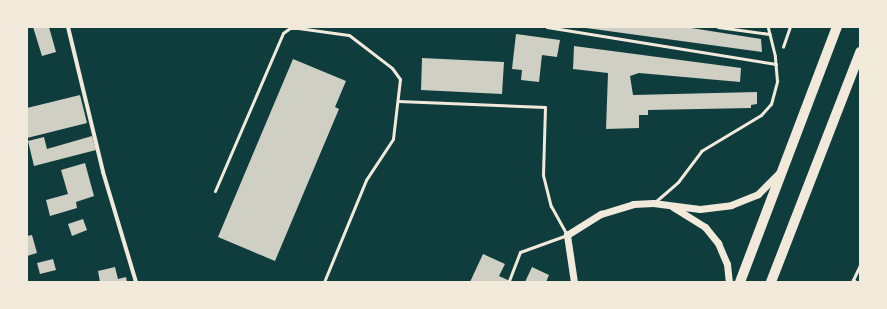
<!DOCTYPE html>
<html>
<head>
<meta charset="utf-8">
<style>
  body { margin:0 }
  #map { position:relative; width:887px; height:309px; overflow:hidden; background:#0f3d3e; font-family:"Roboto Serif",serif }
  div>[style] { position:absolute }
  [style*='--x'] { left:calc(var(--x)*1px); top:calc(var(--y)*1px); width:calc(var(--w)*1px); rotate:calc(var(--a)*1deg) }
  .building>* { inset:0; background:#cfcfc3 }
  .path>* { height:2.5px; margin:-1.25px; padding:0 1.25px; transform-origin:1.25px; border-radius:1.25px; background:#f1e9da }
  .service>* { height:3px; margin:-1.5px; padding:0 1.5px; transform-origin:1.5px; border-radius:1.5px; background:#f1e9da }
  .minor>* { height:4px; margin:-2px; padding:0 2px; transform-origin:2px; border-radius:2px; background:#f1e9da }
  .tertiary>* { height:7px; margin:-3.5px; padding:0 3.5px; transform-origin:3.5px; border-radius:3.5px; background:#f1e9da }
  .primary>* { height:10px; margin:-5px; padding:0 5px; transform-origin:5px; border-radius:5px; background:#f1e9da }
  span { translate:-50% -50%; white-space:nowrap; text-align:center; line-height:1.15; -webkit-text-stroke:3px #f1e9da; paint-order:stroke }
  .frame { position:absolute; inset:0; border:28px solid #f1e9da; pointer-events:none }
</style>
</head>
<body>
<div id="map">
  <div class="building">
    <div style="clip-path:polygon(33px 27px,49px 27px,56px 52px,42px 56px)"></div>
    <div style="clip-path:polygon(685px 27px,761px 39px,762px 52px,586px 28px)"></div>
    <div style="clip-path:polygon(516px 34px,560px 40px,557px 57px,542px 55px,539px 82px,521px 80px,522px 70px,512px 69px)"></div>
    <div style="clip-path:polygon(574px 46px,741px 68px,740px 82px,639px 73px,630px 76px,633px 95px,757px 92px,757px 104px,751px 105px,751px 108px,648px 110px,648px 115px,639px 115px,639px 128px,606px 129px,608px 73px,573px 69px)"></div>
    <div style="clip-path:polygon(422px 58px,504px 62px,502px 94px,421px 90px)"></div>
    <div style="clip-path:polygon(293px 59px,346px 81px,335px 107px,339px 109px,275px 261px,218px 237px)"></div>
    <div style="clip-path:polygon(80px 95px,87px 123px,27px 138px,27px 108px)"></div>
    <div style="clip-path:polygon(92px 136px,96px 150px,34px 166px,28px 141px,44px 137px,47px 149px)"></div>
    <div style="clip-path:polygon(85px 163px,94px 196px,76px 202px,77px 208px,50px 216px,46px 200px,68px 194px,61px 170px)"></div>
    <div style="clip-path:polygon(83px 219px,87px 230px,72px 236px,68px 224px)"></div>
    <div style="clip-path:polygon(32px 235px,37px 253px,27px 256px,27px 236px)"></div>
    <div style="clip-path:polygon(483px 254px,505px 264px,499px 276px,512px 282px,470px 282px)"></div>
    <div style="clip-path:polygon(53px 259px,56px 270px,40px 274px,37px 263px)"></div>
    <div style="clip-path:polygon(115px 267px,118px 279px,126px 277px,127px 282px,100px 282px,98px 271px)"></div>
    <div style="clip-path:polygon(532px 267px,549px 275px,546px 282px,525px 282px)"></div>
  </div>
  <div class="path">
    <div style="--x:783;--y:47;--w:21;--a:-71"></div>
  </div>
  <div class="service">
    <div style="--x:547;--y:27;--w:232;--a:9.2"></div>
    <div style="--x:718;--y:27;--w:52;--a:7.7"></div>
    <div style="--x:398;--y:101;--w:147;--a:2.3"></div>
    <div style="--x:545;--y:107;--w:68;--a:91.7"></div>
    <div style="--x:543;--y:175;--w:32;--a:76"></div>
    <div style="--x:551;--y:206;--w:33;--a:61"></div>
    <div style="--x:567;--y:235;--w:50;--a:160.1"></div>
    <div style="--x:520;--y:252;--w:31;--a:111"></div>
    <div style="--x:215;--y:191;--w:172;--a:-66.7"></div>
    <div style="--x:283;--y:33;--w:9;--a:-36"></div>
    <div style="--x:290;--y:28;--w:8;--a:0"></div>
    <div style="--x:298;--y:28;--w:51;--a:7.8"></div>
    <div style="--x:349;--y:35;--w:54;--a:37.5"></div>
    <div style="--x:392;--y:68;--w:14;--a:54"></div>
    <div style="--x:400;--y:79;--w:60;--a:96.7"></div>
    <div style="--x:393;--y:139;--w:49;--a:123.4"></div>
    <div style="--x:366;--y:180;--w:110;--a:112.4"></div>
    <div style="--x:655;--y:202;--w:30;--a:-41"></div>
    <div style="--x:678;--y:182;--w:39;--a:-53"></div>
    <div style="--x:701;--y:151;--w:70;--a:-31"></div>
    <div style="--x:761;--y:115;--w:15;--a:-48"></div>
    <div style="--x:771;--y:104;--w:24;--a:-75"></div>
    <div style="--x:777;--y:81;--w:25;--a:-95"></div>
    <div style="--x:775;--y:56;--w:30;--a:-104"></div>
    <div style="--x:856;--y:282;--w:4;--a:-146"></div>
    <div style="--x:853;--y:280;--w:17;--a:-65"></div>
  </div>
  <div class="minor">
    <div style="--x:68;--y:27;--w:149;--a:76.4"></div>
    <div style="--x:103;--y:172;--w:115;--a:73.3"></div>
  </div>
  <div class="tertiary">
    <div style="--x:673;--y:207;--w:38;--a:32"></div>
    <div style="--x:705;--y:227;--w:21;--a:51"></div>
    <div style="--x:718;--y:243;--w:23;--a:67"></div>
    <div style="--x:727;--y:264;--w:18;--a:84"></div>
    <div style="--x:574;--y:282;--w:48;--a:-98.5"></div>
    <div style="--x:567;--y:235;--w:40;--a:-32"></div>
    <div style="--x:601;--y:214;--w:34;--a:-17"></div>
    <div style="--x:633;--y:204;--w:20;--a:-3"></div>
    <div style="--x:653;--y:203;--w:47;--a:7.3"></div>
    <div style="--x:700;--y:209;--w:31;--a:-7"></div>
    <div style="--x:731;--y:205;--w:29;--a:-22"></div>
    <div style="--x:758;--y:194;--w:30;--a:-45"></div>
  </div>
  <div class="primary">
    <div style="--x:740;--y:282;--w:273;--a:-69.2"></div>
    <div style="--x:771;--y:282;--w:247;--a:-68.8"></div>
  </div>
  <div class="frame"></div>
</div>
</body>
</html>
